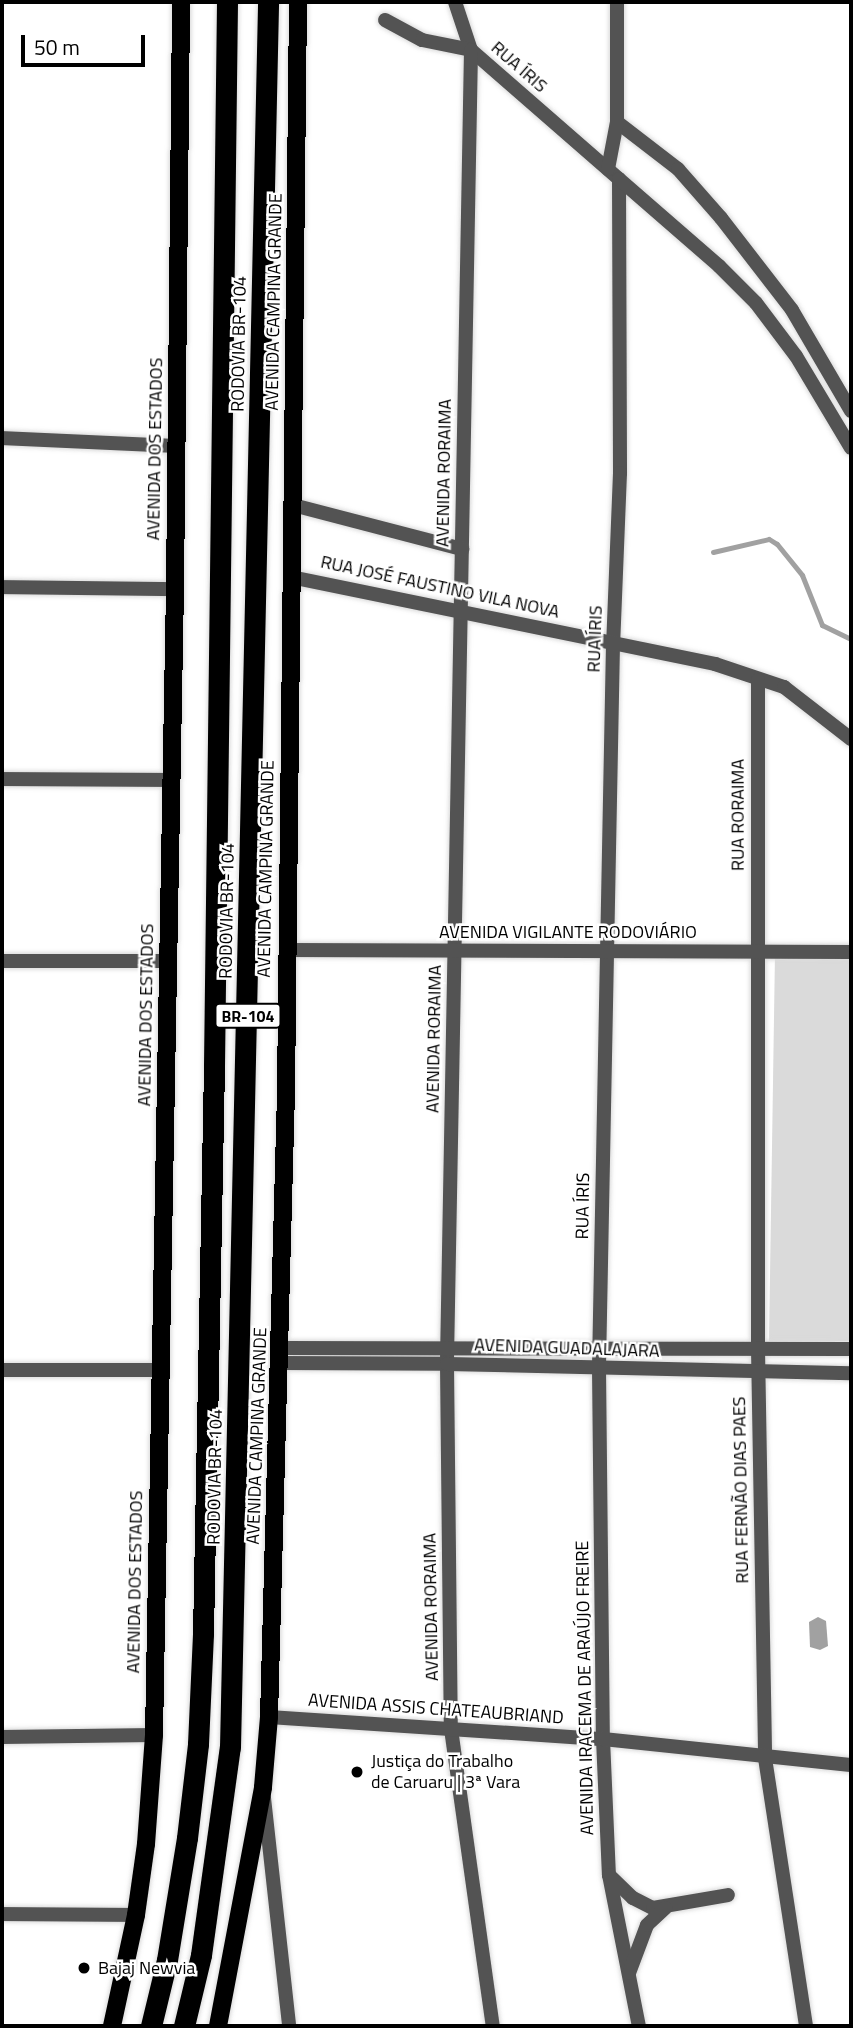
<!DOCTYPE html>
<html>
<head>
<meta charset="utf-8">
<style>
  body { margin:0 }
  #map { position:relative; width:853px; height:2028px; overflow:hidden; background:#fff; font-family:"Titillium Web",sans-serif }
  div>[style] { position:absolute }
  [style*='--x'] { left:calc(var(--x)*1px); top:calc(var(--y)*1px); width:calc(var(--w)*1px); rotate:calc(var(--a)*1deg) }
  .green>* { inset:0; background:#dadada }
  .water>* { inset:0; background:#a1a1a1 }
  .stream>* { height:5px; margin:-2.5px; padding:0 2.5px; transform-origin:2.5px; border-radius:2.5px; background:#a1a1a1 }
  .roads { filter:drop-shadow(0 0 2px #dbdbdb) drop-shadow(0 0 2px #dbdbdb) }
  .street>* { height:14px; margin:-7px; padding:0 7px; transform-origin:7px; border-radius:7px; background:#535353 }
  .primary>* { height:18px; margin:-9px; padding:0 9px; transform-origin:9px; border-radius:9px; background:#000 }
  .highway>* { height:21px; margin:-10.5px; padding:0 10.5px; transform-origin:10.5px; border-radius:10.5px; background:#000 }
  .dots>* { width:19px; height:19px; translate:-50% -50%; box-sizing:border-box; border:4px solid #fff; border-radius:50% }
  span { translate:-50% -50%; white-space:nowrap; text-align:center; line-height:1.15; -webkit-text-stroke:5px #fff; paint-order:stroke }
  .shield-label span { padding:2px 5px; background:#fff; border:2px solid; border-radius:5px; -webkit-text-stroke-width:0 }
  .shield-label { font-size:16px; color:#000; font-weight:700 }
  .street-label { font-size:18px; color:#000 }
  .poi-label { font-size:18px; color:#000 }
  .left { translate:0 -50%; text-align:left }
  .frame { position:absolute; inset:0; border:4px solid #000; pointer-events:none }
  .scale { position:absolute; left:21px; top:35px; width:124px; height:32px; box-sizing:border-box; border:4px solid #000; border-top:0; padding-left:9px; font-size:21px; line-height:24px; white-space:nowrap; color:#000; -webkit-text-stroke:5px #fff; paint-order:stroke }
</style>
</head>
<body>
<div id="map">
  <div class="green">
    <div style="clip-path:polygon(775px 953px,851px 956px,851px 1341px,769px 1341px)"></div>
  </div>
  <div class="water">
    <div style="clip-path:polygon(818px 1617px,826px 1621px,828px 1646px,820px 1650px,810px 1647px,809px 1622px)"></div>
  </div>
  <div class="stream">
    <div style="--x:713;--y:552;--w:57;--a:-13.1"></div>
    <div style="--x:769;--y:539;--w:9;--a:32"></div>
    <div style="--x:777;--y:544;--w:40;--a:51"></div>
    <div style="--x:802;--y:575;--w:54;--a:68.2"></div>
    <div style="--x:822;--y:625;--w:32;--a:26"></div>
  </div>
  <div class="roads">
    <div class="street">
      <div style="--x:455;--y:2;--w:51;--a:71.6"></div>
      <div style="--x:471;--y:50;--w:196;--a:41.1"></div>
      <div style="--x:619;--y:179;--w:294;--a:89.8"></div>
      <div style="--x:620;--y:473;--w:171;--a:92.3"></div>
      <div style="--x:613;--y:644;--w:724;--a:91.11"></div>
      <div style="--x:599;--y:1368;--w:371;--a:89.4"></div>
      <div style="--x:603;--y:1739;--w:136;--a:87.5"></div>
      <div style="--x:609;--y:1875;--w:154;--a:78.8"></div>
      <div style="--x:385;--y:20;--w:42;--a:28.4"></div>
      <div style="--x:422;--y:40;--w:50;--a:11.5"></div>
      <div style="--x:471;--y:50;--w:1314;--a:91.05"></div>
      <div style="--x:447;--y:1364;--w:365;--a:89.4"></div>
      <div style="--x:451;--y:1729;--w:300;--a:82"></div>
      <div style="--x:617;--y:122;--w:77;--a:37.6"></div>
      <div style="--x:678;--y:169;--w:65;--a:48.7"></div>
      <div style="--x:721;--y:218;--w:116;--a:52.3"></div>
      <div style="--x:792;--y:310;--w:117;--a:59.7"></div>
      <div style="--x:608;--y:169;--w:48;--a:-79.2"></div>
      <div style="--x:617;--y:122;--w:120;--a:-90"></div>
      <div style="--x:619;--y:179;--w:133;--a:41"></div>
      <div style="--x:719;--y:266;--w:52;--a:45"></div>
      <div style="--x:756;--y:303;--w:66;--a:53"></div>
      <div style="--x:796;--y:356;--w:107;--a:59.1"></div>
      <div style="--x:2;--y:438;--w:173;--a:2.6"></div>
      <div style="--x:293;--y:505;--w:175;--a:14.6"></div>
      <div style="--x:291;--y:577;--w:433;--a:11.6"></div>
      <div style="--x:715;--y:664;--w:73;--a:18.4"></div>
      <div style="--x:784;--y:687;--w:85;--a:37.8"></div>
      <div style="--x:2;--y:587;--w:173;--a:0.7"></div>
      <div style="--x:758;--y:680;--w:669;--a:90"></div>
      <div style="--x:758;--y:1349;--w:409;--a:89"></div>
      <div style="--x:765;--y:1758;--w:271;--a:81.3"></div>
      <div style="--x:2;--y:779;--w:169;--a:0.3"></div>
      <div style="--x:286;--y:950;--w:565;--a:0.2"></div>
      <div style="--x:2;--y:961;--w:167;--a:0"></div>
      <div style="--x:282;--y:1348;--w:569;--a:0.1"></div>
      <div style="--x:281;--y:1363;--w:166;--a:0.3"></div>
      <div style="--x:447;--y:1364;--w:404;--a:1.3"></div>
      <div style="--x:2;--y:1370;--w:157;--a:0"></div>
      <div style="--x:269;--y:1717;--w:335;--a:3.8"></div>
      <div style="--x:603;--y:1739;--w:249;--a:6"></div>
      <div style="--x:2;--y:1737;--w:152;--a:-0.8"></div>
      <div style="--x:264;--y:1798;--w:229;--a:83.7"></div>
      <div style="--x:609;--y:1875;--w:33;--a:44"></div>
      <div style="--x:633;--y:1898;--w:22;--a:27"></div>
      <div style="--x:653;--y:1908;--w:76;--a:-9.8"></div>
      <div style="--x:2;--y:1914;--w:134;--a:0.4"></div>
      <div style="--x:629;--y:1973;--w:51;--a:-69.4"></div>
      <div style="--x:647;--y:1925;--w:25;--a:-43"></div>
    </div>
    <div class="primary">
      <div style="--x:112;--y:2026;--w:114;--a:-77.8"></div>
      <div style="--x:136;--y:1915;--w:72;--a:-82"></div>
      <div style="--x:146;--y:1844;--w:109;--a:-85.8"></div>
      <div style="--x:154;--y:1735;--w:1146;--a:-88.95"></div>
      <div style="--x:175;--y:589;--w:587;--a:-89.41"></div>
      <div style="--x:218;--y:2026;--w:243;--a:-79.3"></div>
      <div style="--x:263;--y:1787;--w:70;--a:-85.1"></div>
      <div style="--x:269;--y:1717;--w:624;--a:-88.44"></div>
      <div style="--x:286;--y:1093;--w:1091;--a:-89.37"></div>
    </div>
    <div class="highway">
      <div style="--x:151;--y:2026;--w:68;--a:-76.4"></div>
      <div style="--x:167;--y:1960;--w:124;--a:-80.7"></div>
      <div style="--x:187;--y:1838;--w:95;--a:-83.3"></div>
      <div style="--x:198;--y:1744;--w:110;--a:-87.4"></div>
      <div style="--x:203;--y:1634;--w:568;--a:-88.89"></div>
      <div style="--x:214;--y:1066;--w:1064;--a:-89.3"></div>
      <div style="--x:184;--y:2026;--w:73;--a:-76.5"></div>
      <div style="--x:201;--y:1955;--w:210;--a:-82.1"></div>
      <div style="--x:230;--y:1747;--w:1745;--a:-88.75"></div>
    </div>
  </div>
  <div class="dots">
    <div style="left:357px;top:1772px;background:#000"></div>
    <div style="left:84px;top:1968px;background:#000"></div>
  </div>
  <div class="shield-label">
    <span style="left:248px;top:1016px">BR-104</span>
  </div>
  <div class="street-label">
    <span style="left:519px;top:67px;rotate:41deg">RUA ÍRIS</span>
    <span style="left:274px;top:302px;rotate:-89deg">AVENIDA CAMPINA GRANDE</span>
    <span style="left:239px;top:344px;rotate:-89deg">RODOVIA BR-104</span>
    <span style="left:155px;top:449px;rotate:-89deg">AVENIDA DOS ESTADOS</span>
    <span style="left:444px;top:473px;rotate:-89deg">AVENIDA RORAIMA</span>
    <span style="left:440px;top:587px;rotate:12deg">RUA JOSÉ FAUSTINO VILA NOVA</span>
    <span style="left:595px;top:639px;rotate:-88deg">RUA ÍRIS</span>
    <span style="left:738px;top:815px;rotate:-90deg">RUA RORAIMA</span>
    <span style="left:266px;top:869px;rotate:-89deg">AVENIDA CAMPINA GRANDE</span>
    <span style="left:227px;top:911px;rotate:-89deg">RODOVIA BR-104</span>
    <span style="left:568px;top:932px">AVENIDA VIGILANTE RODOVIÁRIO</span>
    <span style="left:146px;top:1015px;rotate:-89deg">AVENIDA DOS ESTADOS</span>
    <span style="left:434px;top:1039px;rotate:-89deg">AVENIDA RORAIMA</span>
    <span style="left:583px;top:1206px;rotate:-89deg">RUA ÍRIS</span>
    <span style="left:567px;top:1348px;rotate:2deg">AVENIDA GUADALAJARA</span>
    <span style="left:257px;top:1436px;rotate:-88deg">AVENIDA CAMPINA GRANDE</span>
    <span style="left:215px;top:1477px;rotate:-89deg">RODOVIA BR-104</span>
    <span style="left:741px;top:1490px;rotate:-91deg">RUA FERNÃO DIAS PAES</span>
    <span style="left:135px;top:1582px;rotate:-89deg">AVENIDA DOS ESTADOS</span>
    <span style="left:431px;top:1607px;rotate:-91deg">AVENIDA RORAIMA</span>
    <span style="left:585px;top:1688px;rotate:-91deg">AVENIDA IRACEMA DE ARAÚJO FREIRE</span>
    <span style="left:436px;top:1709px;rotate:4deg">AVENIDA ASSIS CHATEAUBRIAND</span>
  </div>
  <div class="poi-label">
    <span class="left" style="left:371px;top:1772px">Justiça do Trabalho<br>de Caruaru | 3ª Vara</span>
    <span class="left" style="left:98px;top:1968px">Bajaj Newvia</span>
  </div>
  <div class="frame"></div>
  <div class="scale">50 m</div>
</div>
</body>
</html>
